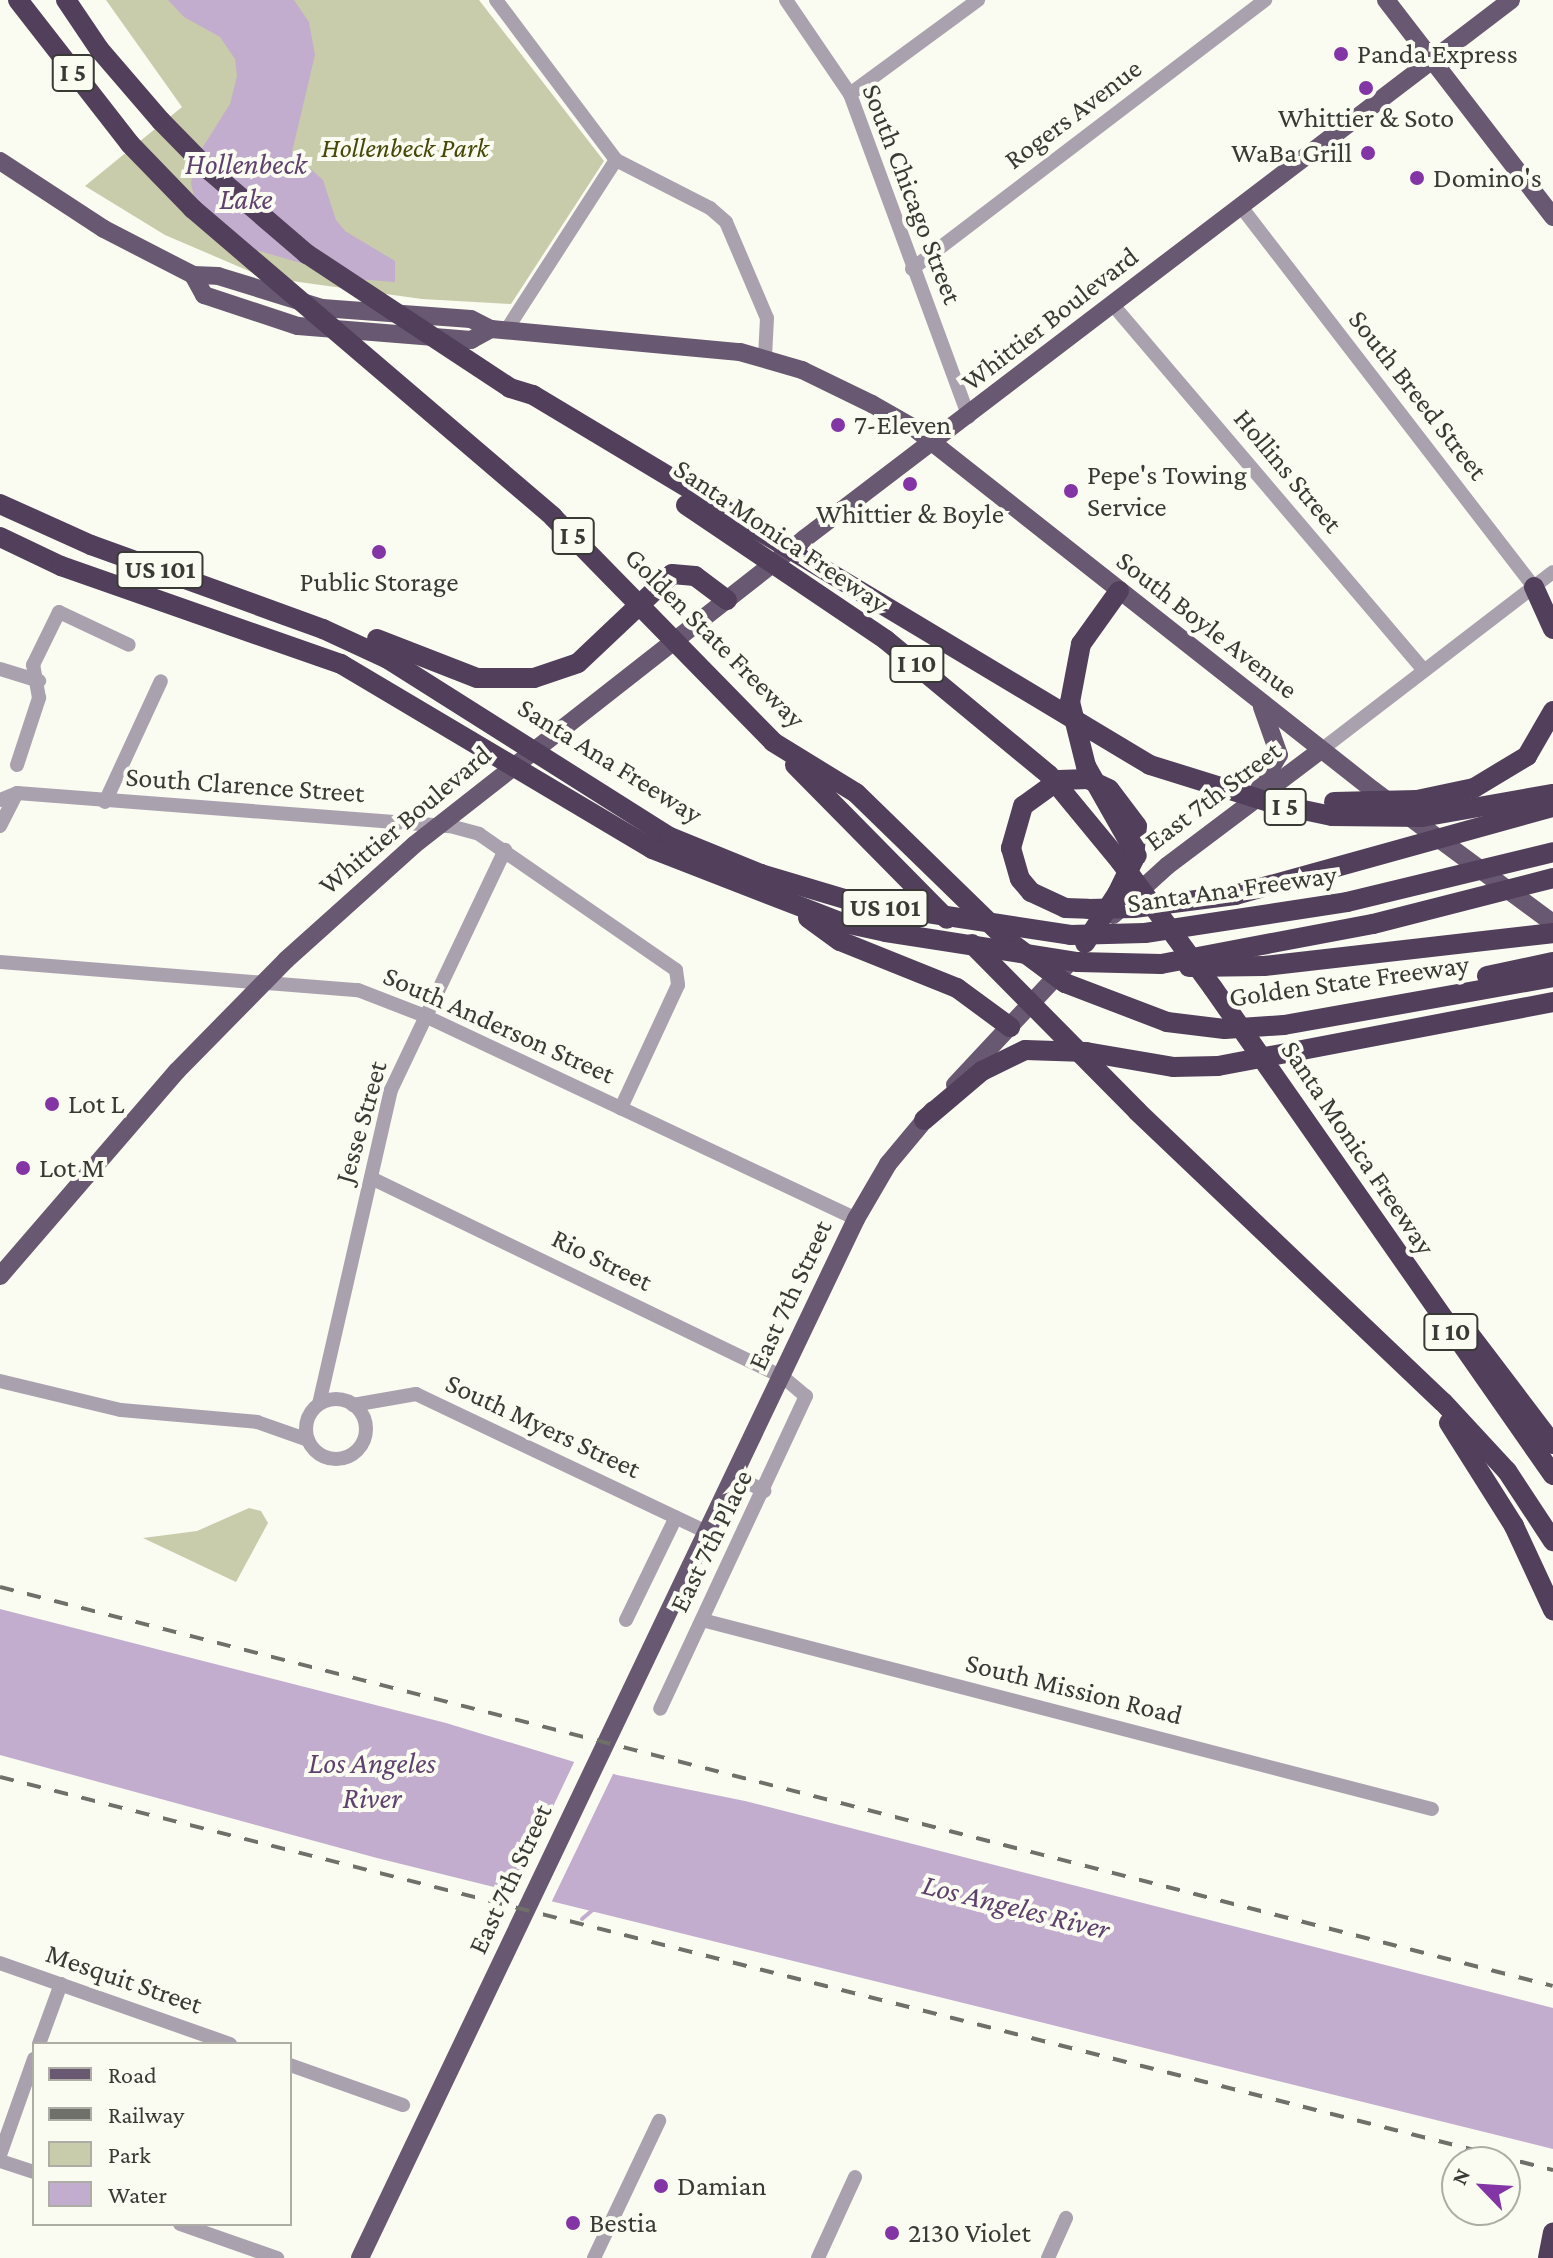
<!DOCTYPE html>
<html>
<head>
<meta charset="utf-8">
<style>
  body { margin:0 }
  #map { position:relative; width:1553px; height:2258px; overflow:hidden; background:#fafbf1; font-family:"Crimson Pro",serif }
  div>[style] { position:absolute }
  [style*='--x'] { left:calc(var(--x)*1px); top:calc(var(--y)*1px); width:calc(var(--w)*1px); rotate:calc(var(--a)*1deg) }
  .green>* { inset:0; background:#c9ccaa }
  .water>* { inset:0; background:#c2adce }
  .pier>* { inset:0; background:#fafbf1 }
  .stream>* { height:4px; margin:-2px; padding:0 2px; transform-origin:2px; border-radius:2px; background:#c2adce }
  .minor>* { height:14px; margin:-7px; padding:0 7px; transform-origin:7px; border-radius:7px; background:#aaa1af }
  .minor>.ring { margin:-7px; padding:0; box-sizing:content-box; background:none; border:14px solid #aaa1af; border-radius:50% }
  .major>* { height:18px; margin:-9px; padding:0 9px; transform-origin:9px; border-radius:9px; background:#685871 }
  .highway>* { height:20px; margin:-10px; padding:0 10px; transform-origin:10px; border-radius:10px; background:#513f5b }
  .rail>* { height:4px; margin-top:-2px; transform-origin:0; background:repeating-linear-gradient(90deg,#6f706a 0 14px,transparent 0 28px) }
  .dots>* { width:22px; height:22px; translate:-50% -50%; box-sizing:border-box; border:4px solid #fafbf1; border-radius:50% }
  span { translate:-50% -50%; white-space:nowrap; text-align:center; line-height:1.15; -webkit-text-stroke:8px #fafbf1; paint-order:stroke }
  .shield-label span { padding:2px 6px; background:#fafbf1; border:2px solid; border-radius:6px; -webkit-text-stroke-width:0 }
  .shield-label { font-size:26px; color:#393935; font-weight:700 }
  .poi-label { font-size:28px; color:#393935 }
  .left { translate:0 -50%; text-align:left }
  .right { translate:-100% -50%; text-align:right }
  .street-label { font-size:28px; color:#393935 }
  .park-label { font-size:28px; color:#474808; font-style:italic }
  .water-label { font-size:30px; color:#5f416e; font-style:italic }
  .legend { position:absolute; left:32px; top:2042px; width:260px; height:184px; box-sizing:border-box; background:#fafbf1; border:2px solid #adada6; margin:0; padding:10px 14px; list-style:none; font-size:24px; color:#393935 }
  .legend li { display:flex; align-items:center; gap:16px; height:40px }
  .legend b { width:40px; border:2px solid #adada6 }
  .north { position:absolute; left:1441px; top:2146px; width:80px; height:80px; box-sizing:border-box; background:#fafbf1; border:2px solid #adada6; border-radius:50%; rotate:295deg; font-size:22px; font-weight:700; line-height:32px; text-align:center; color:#393935 }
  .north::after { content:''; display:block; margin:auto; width:28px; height:36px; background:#8334a5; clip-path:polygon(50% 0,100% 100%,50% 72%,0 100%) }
</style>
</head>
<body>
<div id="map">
  <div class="green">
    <div style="clip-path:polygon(106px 0,479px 0,604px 161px,511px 304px,422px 299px,263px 277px,165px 235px,85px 186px,182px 107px)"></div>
    <div style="clip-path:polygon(249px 1508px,261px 1511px,268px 1523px,236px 1582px,143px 1538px,197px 1531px)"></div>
  </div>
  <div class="water">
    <div style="clip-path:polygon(168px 0,294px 0,309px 22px,315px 55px,292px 152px,323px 180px,336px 220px,345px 231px,395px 261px,395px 282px,356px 279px,235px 244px,197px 208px,191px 184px,194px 161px,230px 104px,237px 76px,235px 59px,220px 37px,184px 17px)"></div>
    <div style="clip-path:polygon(0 1609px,446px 1723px,617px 1775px,745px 1801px,1553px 2008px,1553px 2149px,377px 1858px,0 1755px)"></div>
  </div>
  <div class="pier">
    <div style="clip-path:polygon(577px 1756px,615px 1770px,551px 1903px,512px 1893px)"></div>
  </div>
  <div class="stream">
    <div style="--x:582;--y:1919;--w:17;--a:-40"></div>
  </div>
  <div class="minor">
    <div style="--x:496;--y:0;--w:200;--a:53.1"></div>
    <div style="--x:616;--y:160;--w:106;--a:27.1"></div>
    <div style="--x:710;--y:208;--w:21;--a:41"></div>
    <div style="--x:726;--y:222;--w:104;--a:66.9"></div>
    <div style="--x:767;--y:318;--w:40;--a:92.9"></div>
    <div style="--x:786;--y:0;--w:114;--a:55.8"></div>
    <div style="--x:850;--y:94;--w:344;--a:69.8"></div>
    <div style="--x:850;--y:94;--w:159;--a:-36.3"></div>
    <div style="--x:1242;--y:208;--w:488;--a:52.4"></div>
    <div style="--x:912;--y:269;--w:444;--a:-37.3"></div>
    <div style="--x:1113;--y:305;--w:480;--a:49.6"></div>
    <div style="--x:507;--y:329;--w:201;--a:-57.2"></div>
    <div style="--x:0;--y:669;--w:41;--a:17.1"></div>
    <div style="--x:1321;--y:750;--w:292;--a:-37.5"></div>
    <div style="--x:17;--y:765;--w:71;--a:-71.8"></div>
    <div style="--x:39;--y:698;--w:34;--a:-100"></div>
    <div style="--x:33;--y:665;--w:59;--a:-63.9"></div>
    <div style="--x:59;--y:612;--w:77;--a:25.2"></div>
    <div style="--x:0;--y:800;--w:18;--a:-22"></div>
    <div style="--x:17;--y:793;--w:434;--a:4.4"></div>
    <div style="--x:450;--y:826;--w:30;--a:15"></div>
    <div style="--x:479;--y:834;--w:239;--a:34.6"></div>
    <div style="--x:676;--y:970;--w:15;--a:82"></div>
    <div style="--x:678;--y:985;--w:136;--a:114.9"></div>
    <div style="--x:105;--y:802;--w:133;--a:-65.2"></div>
    <div style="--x:0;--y:826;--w:37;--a:-63"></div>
    <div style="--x:0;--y:962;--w:359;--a:4.5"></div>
    <div style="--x:358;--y:990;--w:72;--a:21.2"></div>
    <div style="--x:425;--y:1016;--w:476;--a:25.2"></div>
    <div style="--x:371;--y:1178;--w:458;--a:25.8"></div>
    <div style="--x:783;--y:1377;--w:30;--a:40"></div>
    <div style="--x:806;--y:1396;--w:345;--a:115"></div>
    <div style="--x:0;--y:1381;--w:124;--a:13.5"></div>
    <div style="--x:121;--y:1410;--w:137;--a:5"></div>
    <div style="--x:257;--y:1422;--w:54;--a:19.4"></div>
    <div class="ring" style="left:306px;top:1399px;width:46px;height:46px"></div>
    <div style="--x:319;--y:1404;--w:322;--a:-77.1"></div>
    <div style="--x:391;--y:1090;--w:266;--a:-64.6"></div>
    <div style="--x:353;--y:1405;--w:64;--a:-9.9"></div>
    <div style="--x:416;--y:1394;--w:322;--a:25.4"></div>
    <div style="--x:735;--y:1476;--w:33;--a:27"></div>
    <div style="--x:626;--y:1620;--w:114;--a:-64.1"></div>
    <div style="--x:702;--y:1620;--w:754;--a:14.52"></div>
    <div style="--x:0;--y:1963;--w:244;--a:19.4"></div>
    <div style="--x:39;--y:2044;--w:64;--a:-69.9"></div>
    <div style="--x:290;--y:2065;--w:120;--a:19.5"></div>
    <div style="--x:0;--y:2155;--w:102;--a:-70.5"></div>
    <div style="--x:0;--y:2161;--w:36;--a:18"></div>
    <div style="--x:180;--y:2224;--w:103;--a:19.3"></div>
    <div style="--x:594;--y:2258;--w:152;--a:-64.6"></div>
    <div style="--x:818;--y:2258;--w:89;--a:-65.4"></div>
    <div style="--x:1048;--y:2258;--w:44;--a:-65.8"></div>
  </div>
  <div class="major">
    <div style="--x:1386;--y:0;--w:274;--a:52.4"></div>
    <div style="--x:0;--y:161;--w:124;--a:33.2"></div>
    <div style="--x:104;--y:229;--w:100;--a:27.3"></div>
    <div style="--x:193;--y:275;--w:25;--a:2"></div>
    <div style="--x:218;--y:276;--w:109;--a:17.1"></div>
    <div style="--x:322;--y:308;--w:149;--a:4.2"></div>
    <div style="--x:471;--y:319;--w:22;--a:27"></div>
    <div style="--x:491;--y:329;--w:250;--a:5.3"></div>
    <div style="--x:740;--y:352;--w:65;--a:16.2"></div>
    <div style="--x:802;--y:370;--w:78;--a:25.9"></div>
    <div style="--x:872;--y:404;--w:48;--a:29.7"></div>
    <div style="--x:914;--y:428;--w:585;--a:38.26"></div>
    <div style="--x:1373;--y:790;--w:224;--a:36.5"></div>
    <div style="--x:193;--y:275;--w:23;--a:61"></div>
    <div style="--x:204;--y:295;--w:99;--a:18.3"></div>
    <div style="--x:298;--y:326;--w:174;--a:4.6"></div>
    <div style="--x:471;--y:340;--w:23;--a:-29"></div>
    <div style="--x:1259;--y:789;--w:39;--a:-60"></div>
    <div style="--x:1279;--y:755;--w:51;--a:-109.5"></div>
    <div style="--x:1113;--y:915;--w:73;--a:-42.2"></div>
    <div style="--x:1167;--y:866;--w:193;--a:-37"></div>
    <div style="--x:955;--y:1085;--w:163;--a:-47"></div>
    <div style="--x:0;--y:1276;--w:271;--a:-49.2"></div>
    <div style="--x:177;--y:1071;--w:156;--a:-45.5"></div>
    <div style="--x:286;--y:960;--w:172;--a:-41.9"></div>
    <div style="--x:414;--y:845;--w:496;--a:-38.1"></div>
    <div style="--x:804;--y:539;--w:889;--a:-37.32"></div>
    <div style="--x:360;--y:2258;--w:1151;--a:-64.48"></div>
    <div style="--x:856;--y:1219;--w:64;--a:-59.8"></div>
    <div style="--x:888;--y:1164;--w:70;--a:-50.2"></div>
  </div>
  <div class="highway">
    <div style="--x:18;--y:0;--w:182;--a:52.1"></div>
    <div style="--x:130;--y:144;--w:91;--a:45.9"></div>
    <div style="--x:193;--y:209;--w:474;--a:40.5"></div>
    <div style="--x:553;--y:517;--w:315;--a:45.6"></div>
    <div style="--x:773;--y:742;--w:97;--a:31.6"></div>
    <div style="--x:856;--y:793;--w:209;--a:44.2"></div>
    <div style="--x:1006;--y:939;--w:74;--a:36.7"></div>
    <div style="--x:1065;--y:983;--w:109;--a:20.9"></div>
    <div style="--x:1167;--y:1022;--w:58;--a:6.9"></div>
    <div style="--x:1225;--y:1029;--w:59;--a:-3.9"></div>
    <div style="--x:1284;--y:1025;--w:273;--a:-10.1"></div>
    <div style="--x:66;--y:0;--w:59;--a:56"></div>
    <div style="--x:99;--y:49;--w:95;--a:49.3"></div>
    <div style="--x:161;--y:121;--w:70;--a:45.6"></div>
    <div style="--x:210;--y:171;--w:128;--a:40.6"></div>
    <div style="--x:307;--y:254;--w:243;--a:33.4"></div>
    <div style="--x:510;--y:388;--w:24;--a:17"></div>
    <div style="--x:533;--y:395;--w:719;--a:30.95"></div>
    <div style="--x:1150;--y:765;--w:131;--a:17.3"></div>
    <div style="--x:1275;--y:804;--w:58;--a:11.9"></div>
    <div style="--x:1332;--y:816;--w:90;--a:0.6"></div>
    <div style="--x:1422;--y:817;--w:133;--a:-10"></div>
    <div style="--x:0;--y:504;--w:100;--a:24.3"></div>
    <div style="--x:91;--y:545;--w:247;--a:19.9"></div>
    <div style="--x:323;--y:629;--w:72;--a:24.8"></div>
    <div style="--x:388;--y:659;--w:333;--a:32.3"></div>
    <div style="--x:670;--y:837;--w:98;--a:22.1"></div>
    <div style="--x:761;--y:874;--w:98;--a:16.6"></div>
    <div style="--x:855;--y:902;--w:218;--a:8.7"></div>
    <div style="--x:1070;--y:935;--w:75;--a:-1.5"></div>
    <div style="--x:1145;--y:933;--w:204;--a:-8.7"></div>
    <div style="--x:1347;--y:902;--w:212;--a:-13.6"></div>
    <div style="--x:686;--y:505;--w:241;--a:34"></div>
    <div style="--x:886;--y:640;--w:212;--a:39.6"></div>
    <div style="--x:1049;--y:775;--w:112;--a:50.5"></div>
    <div style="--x:1120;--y:861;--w:157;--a:53.8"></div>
    <div style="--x:1213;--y:988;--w:594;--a:55.08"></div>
    <div style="--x:0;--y:537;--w:68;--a:25.4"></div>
    <div style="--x:61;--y:566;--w:297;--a:19.3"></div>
    <div style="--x:341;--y:664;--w:362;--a:30.7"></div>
    <div style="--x:652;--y:849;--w:202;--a:21.2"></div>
    <div style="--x:840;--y:922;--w:47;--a:12.3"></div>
    <div style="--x:886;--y:932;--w:194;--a:8.9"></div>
    <div style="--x:1078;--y:962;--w:83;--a:1.4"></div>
    <div style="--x:1161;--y:964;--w:216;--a:-10.7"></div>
    <div style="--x:1373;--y:924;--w:186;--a:-14.3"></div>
    <div style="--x:1534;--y:587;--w:46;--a:65.7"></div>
    <div style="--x:1119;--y:591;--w:65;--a:125.6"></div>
    <div style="--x:1081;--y:644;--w:59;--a:100.7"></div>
    <div style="--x:1070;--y:702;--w:66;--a:76"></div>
    <div style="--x:1086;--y:766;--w:103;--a:60.5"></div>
    <div style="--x:377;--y:639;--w:107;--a:21.3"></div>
    <div style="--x:477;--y:678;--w:57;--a:0"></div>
    <div style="--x:534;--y:678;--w:46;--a:-18.8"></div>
    <div style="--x:578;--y:663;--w:129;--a:-43.4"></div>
    <div style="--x:672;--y:574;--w:23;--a:5"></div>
    <div style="--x:695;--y:576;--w:40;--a:37"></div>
    <div style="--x:795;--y:765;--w:216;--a:45.4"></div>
    <div style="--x:1334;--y:802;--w:83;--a:-1.4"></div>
    <div style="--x:1417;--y:800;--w:58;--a:-11.9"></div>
    <div style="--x:1474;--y:788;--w:62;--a:-31.1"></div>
    <div style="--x:1527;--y:756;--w:52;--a:-60"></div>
    <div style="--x:808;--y:918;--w:39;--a:36"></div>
    <div style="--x:840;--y:941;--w:126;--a:21.9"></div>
    <div style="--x:957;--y:988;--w:66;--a:36.3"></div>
    <div style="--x:1085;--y:943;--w:59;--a:-56.9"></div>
    <div style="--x:1117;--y:894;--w:39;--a:-64"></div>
    <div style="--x:1134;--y:859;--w:33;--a:-85"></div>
    <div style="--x:1137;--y:826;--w:46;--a:-127.1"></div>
    <div style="--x:1109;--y:789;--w:23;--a:-155"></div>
    <div style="--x:1088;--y:779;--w:29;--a:178"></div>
    <div style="--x:1059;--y:780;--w:44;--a:144.2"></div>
    <div style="--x:1023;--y:806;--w:44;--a:105.9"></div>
    <div style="--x:1011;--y:848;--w:32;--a:74"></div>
    <div style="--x:1020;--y:879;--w:17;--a:50"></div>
    <div style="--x:1031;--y:892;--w:38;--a:25"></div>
    <div style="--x:1065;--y:908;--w:23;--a:2"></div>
    <div style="--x:1088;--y:909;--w:46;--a:-1.2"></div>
    <div style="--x:1134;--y:908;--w:102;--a:-7.3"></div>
    <div style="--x:1235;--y:895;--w:330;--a:-15.5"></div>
    <div style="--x:972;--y:944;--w:235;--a:45.3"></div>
    <div style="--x:1137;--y:1111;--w:422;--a:43.6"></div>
    <div style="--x:1443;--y:1402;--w:94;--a:47.2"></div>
    <div style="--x:1507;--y:1471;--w:84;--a:56.7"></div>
    <div style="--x:1189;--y:967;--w:75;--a:-0.8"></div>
    <div style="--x:1264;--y:966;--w:291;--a:-6.5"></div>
    <div style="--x:1487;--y:976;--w:67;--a:-12"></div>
    <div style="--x:924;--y:1120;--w:76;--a:-40.2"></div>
    <div style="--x:982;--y:1071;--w:48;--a:-26"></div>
    <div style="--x:1025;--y:1050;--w:61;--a:1.9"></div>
    <div style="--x:1086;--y:1052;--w:88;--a:9.8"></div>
    <div style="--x:1173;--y:1067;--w:45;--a:-1.3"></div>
    <div style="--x:1218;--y:1066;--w:341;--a:-10.8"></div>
    <div style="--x:1461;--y:1323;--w:152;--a:52.8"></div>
    <div style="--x:1449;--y:1423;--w:122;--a:57.7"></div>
    <div style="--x:1514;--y:1526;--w:93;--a:65.1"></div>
    <div style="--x:1548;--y:2258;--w:26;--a:-79"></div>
  </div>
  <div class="rail">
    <div style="--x:0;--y:1587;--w:1603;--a:14.41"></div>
    <div style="--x:0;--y:1777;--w:1602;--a:14.2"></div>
  </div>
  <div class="dots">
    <div style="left:1341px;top:54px;background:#8334a5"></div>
    <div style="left:1366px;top:88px;background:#8334a5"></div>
    <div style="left:1368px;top:153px;background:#8334a5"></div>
    <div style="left:1417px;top:178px;background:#8334a5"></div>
    <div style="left:838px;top:425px;background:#8334a5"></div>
    <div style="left:910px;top:484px;background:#8334a5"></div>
    <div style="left:1071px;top:491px;background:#8334a5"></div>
    <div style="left:379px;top:552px;background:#8334a5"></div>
    <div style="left:52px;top:1104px;background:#8334a5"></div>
    <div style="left:23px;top:1168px;background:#8334a5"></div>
    <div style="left:661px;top:2186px;background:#8334a5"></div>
    <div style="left:573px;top:2223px;background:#8334a5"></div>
    <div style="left:892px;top:2233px;background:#8334a5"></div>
  </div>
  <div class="shield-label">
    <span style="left:73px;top:73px">I 5</span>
    <span style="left:573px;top:536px">I 5</span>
    <span style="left:160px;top:570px">US 101</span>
    <span style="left:917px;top:664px">I 10</span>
    <span style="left:1285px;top:807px">I 5</span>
    <span style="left:885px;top:908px">US 101</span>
    <span style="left:1451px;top:1332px">I 10</span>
  </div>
  <div class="poi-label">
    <span class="left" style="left:1357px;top:54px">Panda Express</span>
    <span style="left:1366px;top:118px">Whittier &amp; Soto</span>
    <span class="right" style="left:1352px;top:153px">WaBa Grill</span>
    <span class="left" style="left:1433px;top:178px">Domino's</span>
    <span class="left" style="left:854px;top:425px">7-Eleven</span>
    <span class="left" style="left:1087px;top:491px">Pepe's Towing<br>Service</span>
    <span style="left:910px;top:514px">Whittier &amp; Boyle</span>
    <span style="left:379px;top:582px">Public Storage</span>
    <span class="left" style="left:68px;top:1104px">Lot L</span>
    <span class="left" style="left:39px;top:1168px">Lot M</span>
    <span class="left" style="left:677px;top:2186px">Damian</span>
    <span class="left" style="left:589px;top:2223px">Bestia</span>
    <span class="left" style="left:908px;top:2233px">2130 Violet</span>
  </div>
  <div class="street-label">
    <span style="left:1073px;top:114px;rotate:-37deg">Rogers Avenue</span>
    <span style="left:912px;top:194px;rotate:69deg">South Chicago Street</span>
    <span style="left:1050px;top:319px;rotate:-38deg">Whittier Boulevard</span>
    <span style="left:1418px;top:395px;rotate:52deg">South Breed Street</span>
    <span style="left:1288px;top:471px;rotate:50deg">Hollins Street</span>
    <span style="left:781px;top:536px;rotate:34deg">Santa Monica Freeway</span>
    <span style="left:1207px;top:625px;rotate:38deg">South Boyle Avenue</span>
    <span style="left:715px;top:638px;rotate:45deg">Golden State Freeway</span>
    <span style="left:610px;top:761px;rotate:32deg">Santa Ana Freeway</span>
    <span style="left:245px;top:785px;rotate:4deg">South Clarence Street</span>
    <span style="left:1213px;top:796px;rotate:-37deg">East 7th Street</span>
    <span style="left:405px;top:820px;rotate:-40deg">Whittier Boulevard</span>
    <span style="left:1232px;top:889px;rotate:-8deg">Santa Ana Freeway</span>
    <span style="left:1349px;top:981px;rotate:-8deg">Golden State Freeway</span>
    <span style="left:499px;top:1025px;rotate:24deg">South Anderson Street</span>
    <span style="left:361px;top:1122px;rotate:-74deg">Jesse Street</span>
    <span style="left:1358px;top:1148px;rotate:56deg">Santa Monica Freeway</span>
    <span style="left:602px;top:1260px;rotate:26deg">Rio Street</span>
    <span style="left:790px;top:1295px;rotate:-65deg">East 7th Street</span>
    <span style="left:543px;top:1426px;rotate:25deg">South Myers Street</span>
    <span style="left:711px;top:1541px;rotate:-64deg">East 7th Place</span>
    <span style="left:1074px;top:1689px;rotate:14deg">South Mission Road</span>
    <span style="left:510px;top:1879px;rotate:-65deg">East 7th Street</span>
    <span style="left:124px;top:1979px;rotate:19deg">Mesquit Street</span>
  </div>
  <div class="park-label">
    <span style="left:405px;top:148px">Hollenbeck Park</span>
  </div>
  <div class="water-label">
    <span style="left:246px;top:181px">Hollenbeck<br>Lake</span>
    <span style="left:372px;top:1780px">Los Angeles<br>River</span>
    <span style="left:1016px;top:1907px;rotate:14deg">Los Angeles River</span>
  </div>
  <ul class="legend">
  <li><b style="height:10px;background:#685871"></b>Road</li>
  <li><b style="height:10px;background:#6f706a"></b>Railway</li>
  <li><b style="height:22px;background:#c9ccaa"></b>Park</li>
  <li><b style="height:22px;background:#c2adce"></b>Water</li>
  </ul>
  <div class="north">N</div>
</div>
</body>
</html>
